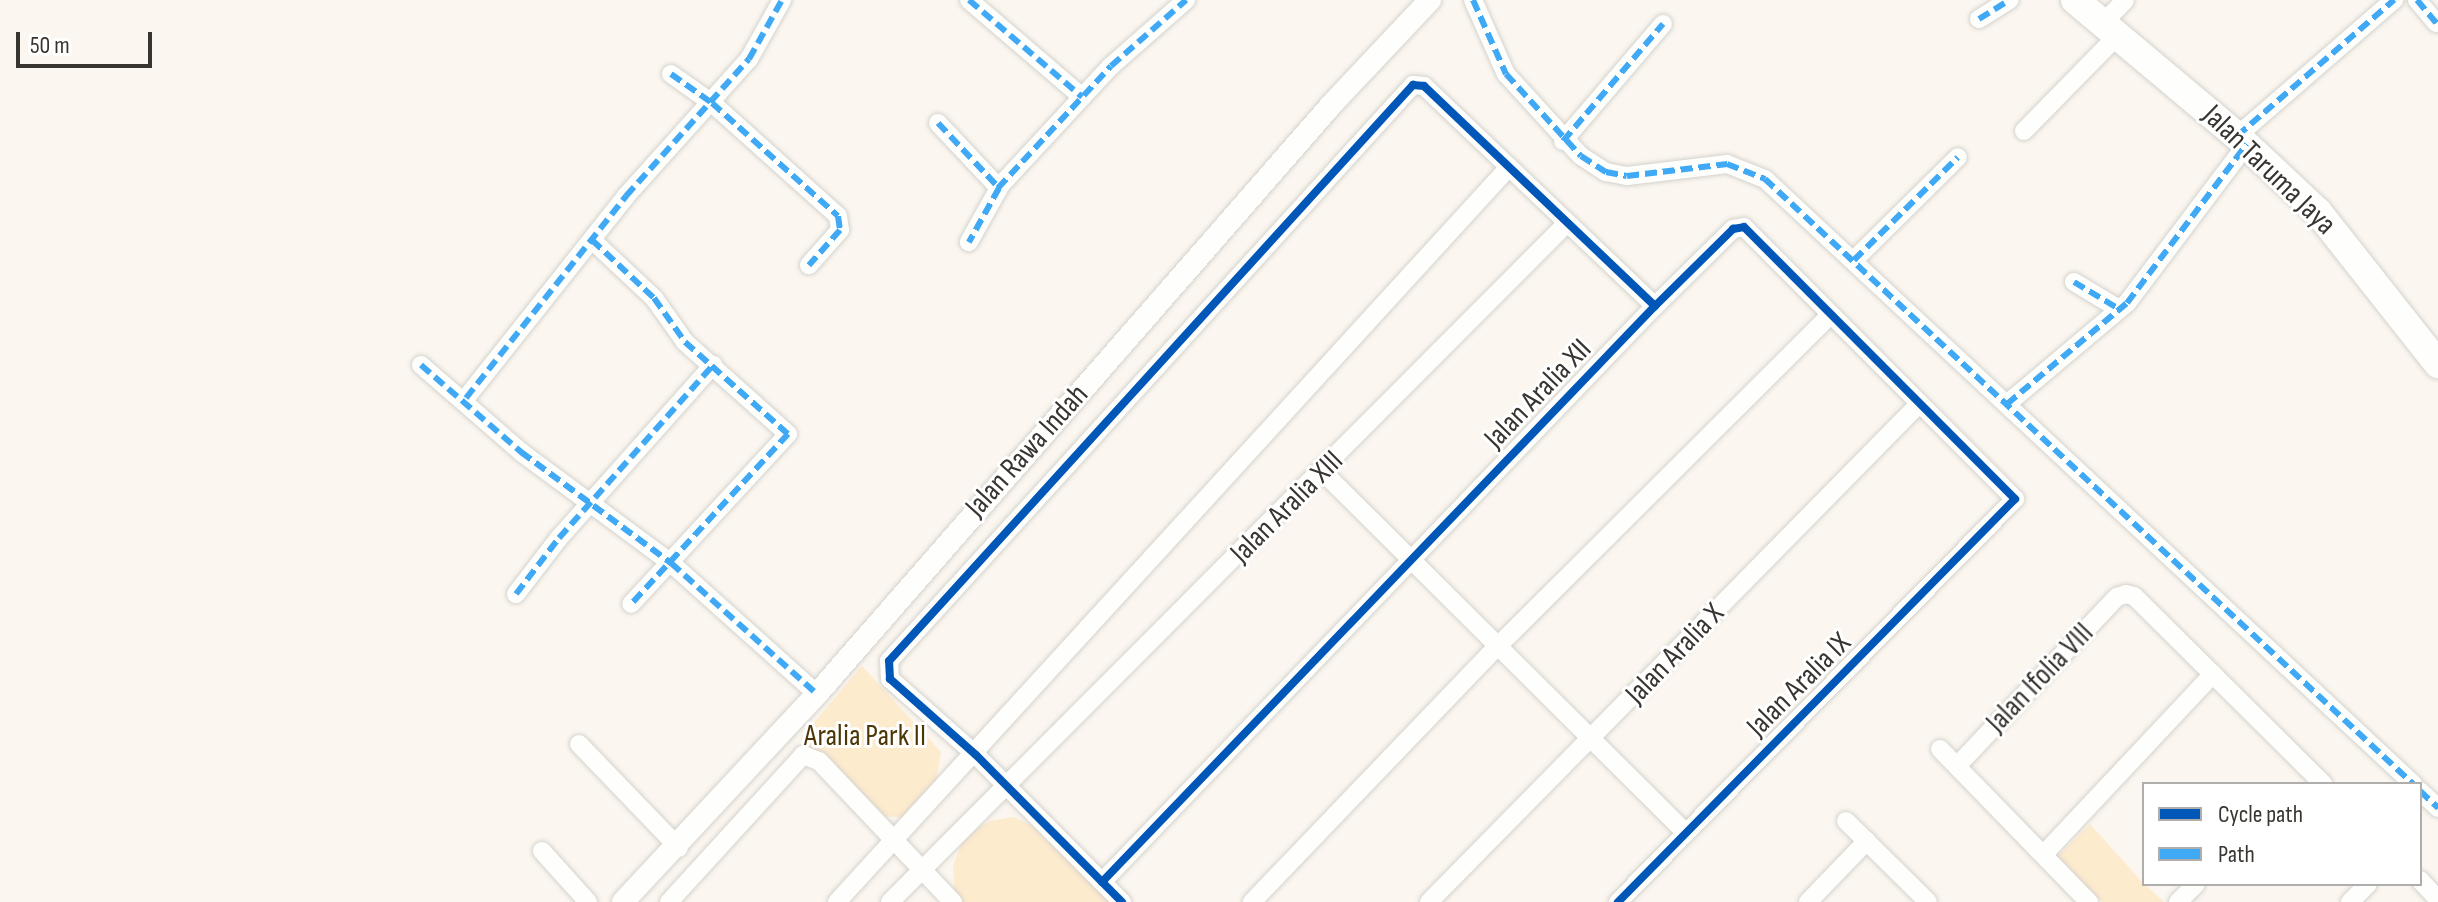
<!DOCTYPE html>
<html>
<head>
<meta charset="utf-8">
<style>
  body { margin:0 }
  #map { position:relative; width:2438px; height:902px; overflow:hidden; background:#fbf7f0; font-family:"Sofia Sans Condensed",sans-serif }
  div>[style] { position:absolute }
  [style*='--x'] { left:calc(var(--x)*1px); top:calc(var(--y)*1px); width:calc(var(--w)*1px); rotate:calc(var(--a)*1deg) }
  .green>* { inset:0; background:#fdebce }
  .roads { filter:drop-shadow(0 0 2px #d5d2cd) drop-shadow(0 0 2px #d5d2cd) }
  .minor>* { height:18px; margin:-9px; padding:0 9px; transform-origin:9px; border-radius:9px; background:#fefefd }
  .tertiary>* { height:22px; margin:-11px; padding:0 11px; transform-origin:11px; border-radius:11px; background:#fefefd }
  .primary>* { height:28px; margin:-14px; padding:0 14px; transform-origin:14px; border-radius:14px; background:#fefefd }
  .quiet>* { height:6px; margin-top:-3px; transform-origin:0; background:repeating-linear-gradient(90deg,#3fa9f5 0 12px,transparent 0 18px) }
  .cycleway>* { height:8px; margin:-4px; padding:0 4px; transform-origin:4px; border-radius:4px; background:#0057b8 }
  span { translate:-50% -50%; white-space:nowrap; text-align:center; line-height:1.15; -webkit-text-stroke:6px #fff; paint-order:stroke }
  .street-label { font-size:30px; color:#383531 }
  .park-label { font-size:30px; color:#4c3606 }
  .legend { position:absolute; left:2142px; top:782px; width:280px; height:104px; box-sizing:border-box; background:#fff; border:2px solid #afaead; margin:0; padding:10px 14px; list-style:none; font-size:24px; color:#383531 }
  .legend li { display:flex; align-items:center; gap:16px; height:40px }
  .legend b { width:40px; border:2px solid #afaead }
  .scale { position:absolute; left:16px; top:32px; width:136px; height:36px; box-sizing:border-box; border:4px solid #383531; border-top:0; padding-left:10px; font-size:24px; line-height:28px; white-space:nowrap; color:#383531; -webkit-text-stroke:6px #fff; paint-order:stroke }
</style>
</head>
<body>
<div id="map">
  <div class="green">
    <div style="clip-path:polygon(862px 666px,941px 752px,935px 787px,906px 818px,883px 816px,800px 739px)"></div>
    <div style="clip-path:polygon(1014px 817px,1031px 825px,1111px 902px,963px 902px,955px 895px,953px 866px,964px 837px,990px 821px)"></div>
    <div style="clip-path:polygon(2090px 824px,2144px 884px,2164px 902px,2102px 902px,2057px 857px)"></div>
  </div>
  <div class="roads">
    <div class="minor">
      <div style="--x:969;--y:0;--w:149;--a:40.6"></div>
      <div style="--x:1473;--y:0;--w:81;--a:66"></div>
      <div style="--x:1506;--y:74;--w:111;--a:47.6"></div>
      <div style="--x:1581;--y:156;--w:30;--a:33"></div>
      <div style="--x:1606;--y:172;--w:21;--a:11"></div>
      <div style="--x:1627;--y:176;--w:101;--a:-6.8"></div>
      <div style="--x:1727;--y:164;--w:41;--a:21.5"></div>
      <div style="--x:1765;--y:179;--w:887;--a:43.03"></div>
      <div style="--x:2417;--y:0;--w:30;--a:50"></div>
      <div style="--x:1979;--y:19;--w:36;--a:-32"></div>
      <div style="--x:2104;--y:22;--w:30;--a:-46"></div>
      <div style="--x:671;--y:74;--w:50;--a:35.3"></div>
      <div style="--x:712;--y:103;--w:169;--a:41.9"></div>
      <div style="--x:838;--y:216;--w:14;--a:82"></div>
      <div style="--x:840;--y:230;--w:47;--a:131.5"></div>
      <div style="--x:938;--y:123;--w:89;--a:46.8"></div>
      <div style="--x:999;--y:188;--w:62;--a:119.1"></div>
      <div style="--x:2024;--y:131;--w:136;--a:-45.6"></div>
      <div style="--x:2237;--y:136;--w:208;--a:-40.9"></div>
      <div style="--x:1563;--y:141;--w:154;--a:-49.5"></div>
      <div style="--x:998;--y:188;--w:166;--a:-47.2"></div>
      <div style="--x:1111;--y:66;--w:100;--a:-41.3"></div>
      <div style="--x:592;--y:240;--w:85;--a:43.1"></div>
      <div style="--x:654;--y:298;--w:54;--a:54.8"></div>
      <div style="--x:685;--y:342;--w:138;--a:41.8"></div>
      <div style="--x:788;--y:434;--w:231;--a:132.7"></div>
      <div style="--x:1854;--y:260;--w:146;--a:-44.7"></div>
      <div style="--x:2074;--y:282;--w:52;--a:31"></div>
      <div style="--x:421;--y:365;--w:133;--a:41"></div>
      <div style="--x:521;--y:452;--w:187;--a:36.5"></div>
      <div style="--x:671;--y:563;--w:196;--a:41.9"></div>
      <div style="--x:466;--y:398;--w:258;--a:-51.6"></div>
      <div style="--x:626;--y:196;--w:184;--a:-48.1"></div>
      <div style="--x:749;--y:59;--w:68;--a:-60.8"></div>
      <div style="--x:2007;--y:404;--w:157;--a:-40.1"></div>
      <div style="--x:2127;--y:303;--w:199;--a:-53"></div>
      <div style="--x:1323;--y:472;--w:512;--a:44.84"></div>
      <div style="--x:516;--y:594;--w:71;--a:-52.5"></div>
      <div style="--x:559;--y:538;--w:232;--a:-48.3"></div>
      <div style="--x:579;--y:744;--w:144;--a:46.1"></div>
      <div style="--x:1940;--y:749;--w:214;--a:45.8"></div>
      <div style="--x:1957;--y:766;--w:233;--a:-46.6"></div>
      <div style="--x:2117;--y:597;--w:9;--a:-18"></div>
      <div style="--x:2126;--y:594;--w:8;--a:14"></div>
      <div style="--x:2134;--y:596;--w:267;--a:44.8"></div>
      <div style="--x:2420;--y:791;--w:25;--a:43"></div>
      <div style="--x:1846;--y:821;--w:115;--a:44.6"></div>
      <div style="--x:542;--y:851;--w:69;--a:48"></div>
      <div style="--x:2044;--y:854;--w:247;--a:-46.8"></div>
      <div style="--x:2420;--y:880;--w:26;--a:47"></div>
      <div style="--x:1102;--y:882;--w:798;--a:-46.17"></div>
      <div style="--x:1655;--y:306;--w:110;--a:-44.6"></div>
      <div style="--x:1733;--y:229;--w:11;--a:-10"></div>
      <div style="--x:1744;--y:227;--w:384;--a:45.1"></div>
      <div style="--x:2015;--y:499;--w:566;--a:134.57"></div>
      <div style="--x:669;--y:902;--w:199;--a:-47.6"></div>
      <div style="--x:803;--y:755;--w:17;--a:21"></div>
      <div style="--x:819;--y:761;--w:195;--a:46.5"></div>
      <div style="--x:837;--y:902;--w:996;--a:-47.56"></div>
      <div style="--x:890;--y:902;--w:957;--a:-45.08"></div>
      <div style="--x:1122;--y:902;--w:207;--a:-134.8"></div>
      <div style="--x:976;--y:755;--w:115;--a:-138.5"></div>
      <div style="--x:890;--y:679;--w:18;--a:-93"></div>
      <div style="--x:889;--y:661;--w:779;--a:-47.71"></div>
      <div style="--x:1413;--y:85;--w:11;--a:5"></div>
      <div style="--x:1424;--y:86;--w:319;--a:43.6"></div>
      <div style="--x:1252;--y:902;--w:352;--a:-46.2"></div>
      <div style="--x:1496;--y:648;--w:472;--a:-44.9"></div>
      <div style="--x:1429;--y:902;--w:699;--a:-45.46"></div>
      <div style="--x:1808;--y:902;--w:85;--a:-46"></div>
      <div style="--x:2178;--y:902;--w:25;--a:-45"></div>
      <div style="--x:2350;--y:902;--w:25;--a:-45"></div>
    </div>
    <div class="tertiary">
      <div style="--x:623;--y:902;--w:284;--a:-47"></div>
      <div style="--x:817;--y:694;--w:783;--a:-48.88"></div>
      <div style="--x:1332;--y:104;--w:143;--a:-46.7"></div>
    </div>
    <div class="primary">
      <div style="--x:2075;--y:0;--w:212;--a:40"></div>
      <div style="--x:2237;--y:136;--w:111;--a:43.2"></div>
      <div style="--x:2318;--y:212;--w:194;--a:51.7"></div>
    </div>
  </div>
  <div class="quiet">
    <div style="--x:969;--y:0;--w:149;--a:40.6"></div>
    <div style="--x:1473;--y:0;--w:81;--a:66"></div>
    <div style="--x:1506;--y:74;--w:111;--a:47.6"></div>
    <div style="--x:1581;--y:156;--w:30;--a:33"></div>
    <div style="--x:1606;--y:172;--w:21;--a:11"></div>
    <div style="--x:1627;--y:176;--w:101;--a:-6.8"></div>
    <div style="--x:1727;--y:164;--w:41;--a:21.5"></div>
    <div style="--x:1765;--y:179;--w:887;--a:43.03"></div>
    <div style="--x:2417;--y:0;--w:30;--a:50"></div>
    <div style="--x:1979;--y:19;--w:36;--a:-32"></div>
    <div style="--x:671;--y:74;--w:50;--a:35.3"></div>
    <div style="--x:712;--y:103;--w:169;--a:41.9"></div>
    <div style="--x:838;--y:216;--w:14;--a:82"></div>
    <div style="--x:840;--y:230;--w:47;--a:131.5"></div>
    <div style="--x:938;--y:123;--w:89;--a:46.8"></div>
    <div style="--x:999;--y:188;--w:62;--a:119.1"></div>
    <div style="--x:2237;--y:136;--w:208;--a:-40.9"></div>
    <div style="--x:1563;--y:141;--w:154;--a:-49.5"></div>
    <div style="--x:998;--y:188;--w:166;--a:-47.2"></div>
    <div style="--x:1111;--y:66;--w:100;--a:-41.3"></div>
    <div style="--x:592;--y:240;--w:85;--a:43.1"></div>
    <div style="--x:654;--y:298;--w:54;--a:54.8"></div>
    <div style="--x:685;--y:342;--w:138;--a:41.8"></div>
    <div style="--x:788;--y:434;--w:231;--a:132.7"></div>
    <div style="--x:1854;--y:260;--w:146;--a:-44.7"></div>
    <div style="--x:2074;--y:282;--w:52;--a:31"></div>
    <div style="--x:421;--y:365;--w:133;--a:41"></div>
    <div style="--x:521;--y:452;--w:187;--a:36.5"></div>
    <div style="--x:671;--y:563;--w:196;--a:41.9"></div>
    <div style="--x:466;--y:398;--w:258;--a:-51.6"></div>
    <div style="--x:626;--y:196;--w:184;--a:-48.1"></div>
    <div style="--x:749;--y:59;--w:68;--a:-60.8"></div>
    <div style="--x:2007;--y:404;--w:157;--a:-40.1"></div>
    <div style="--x:2127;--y:303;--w:199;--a:-53"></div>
    <div style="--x:516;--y:594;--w:71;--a:-52.5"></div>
    <div style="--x:559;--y:538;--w:232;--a:-48.3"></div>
    <div style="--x:2420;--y:791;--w:25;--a:43"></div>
  </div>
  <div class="cycleway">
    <div style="--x:1102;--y:882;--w:798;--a:-46.17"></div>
    <div style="--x:1655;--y:306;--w:110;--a:-44.6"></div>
    <div style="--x:1733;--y:229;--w:11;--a:-10"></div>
    <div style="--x:1744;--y:227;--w:384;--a:45.1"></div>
    <div style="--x:2015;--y:499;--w:566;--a:134.57"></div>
    <div style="--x:1122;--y:902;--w:207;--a:-134.8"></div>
    <div style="--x:976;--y:755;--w:115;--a:-138.5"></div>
    <div style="--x:890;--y:679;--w:18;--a:-93"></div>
    <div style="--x:889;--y:661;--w:779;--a:-47.71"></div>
    <div style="--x:1413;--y:85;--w:11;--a:5"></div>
    <div style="--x:1424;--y:86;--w:319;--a:43.6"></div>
  </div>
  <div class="street-label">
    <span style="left:2269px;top:170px;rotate:44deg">Jalan Taruma Jaya</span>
    <span style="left:1538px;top:394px;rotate:-46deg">Jalan Aralia XII</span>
    <span style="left:1027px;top:451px;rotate:-48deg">Jalan Rawa Indah</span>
    <span style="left:1287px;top:507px;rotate:-45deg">Jalan Aralia XIII</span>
    <span style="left:1675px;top:654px;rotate:-46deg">Jalan Aralia X</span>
    <span style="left:2040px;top:678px;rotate:-46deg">Jalan Ifolia VIII</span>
    <span style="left:1799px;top:685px;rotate:-45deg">Jalan Aralia IX</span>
  </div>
  <div class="park-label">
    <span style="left:865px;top:736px">Aralia Park II</span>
  </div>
  <ul class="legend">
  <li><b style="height:10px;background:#0057b8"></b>Cycle path</li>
  <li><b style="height:10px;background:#3fa9f5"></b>Path</li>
  </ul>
  <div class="scale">50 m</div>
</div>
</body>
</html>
